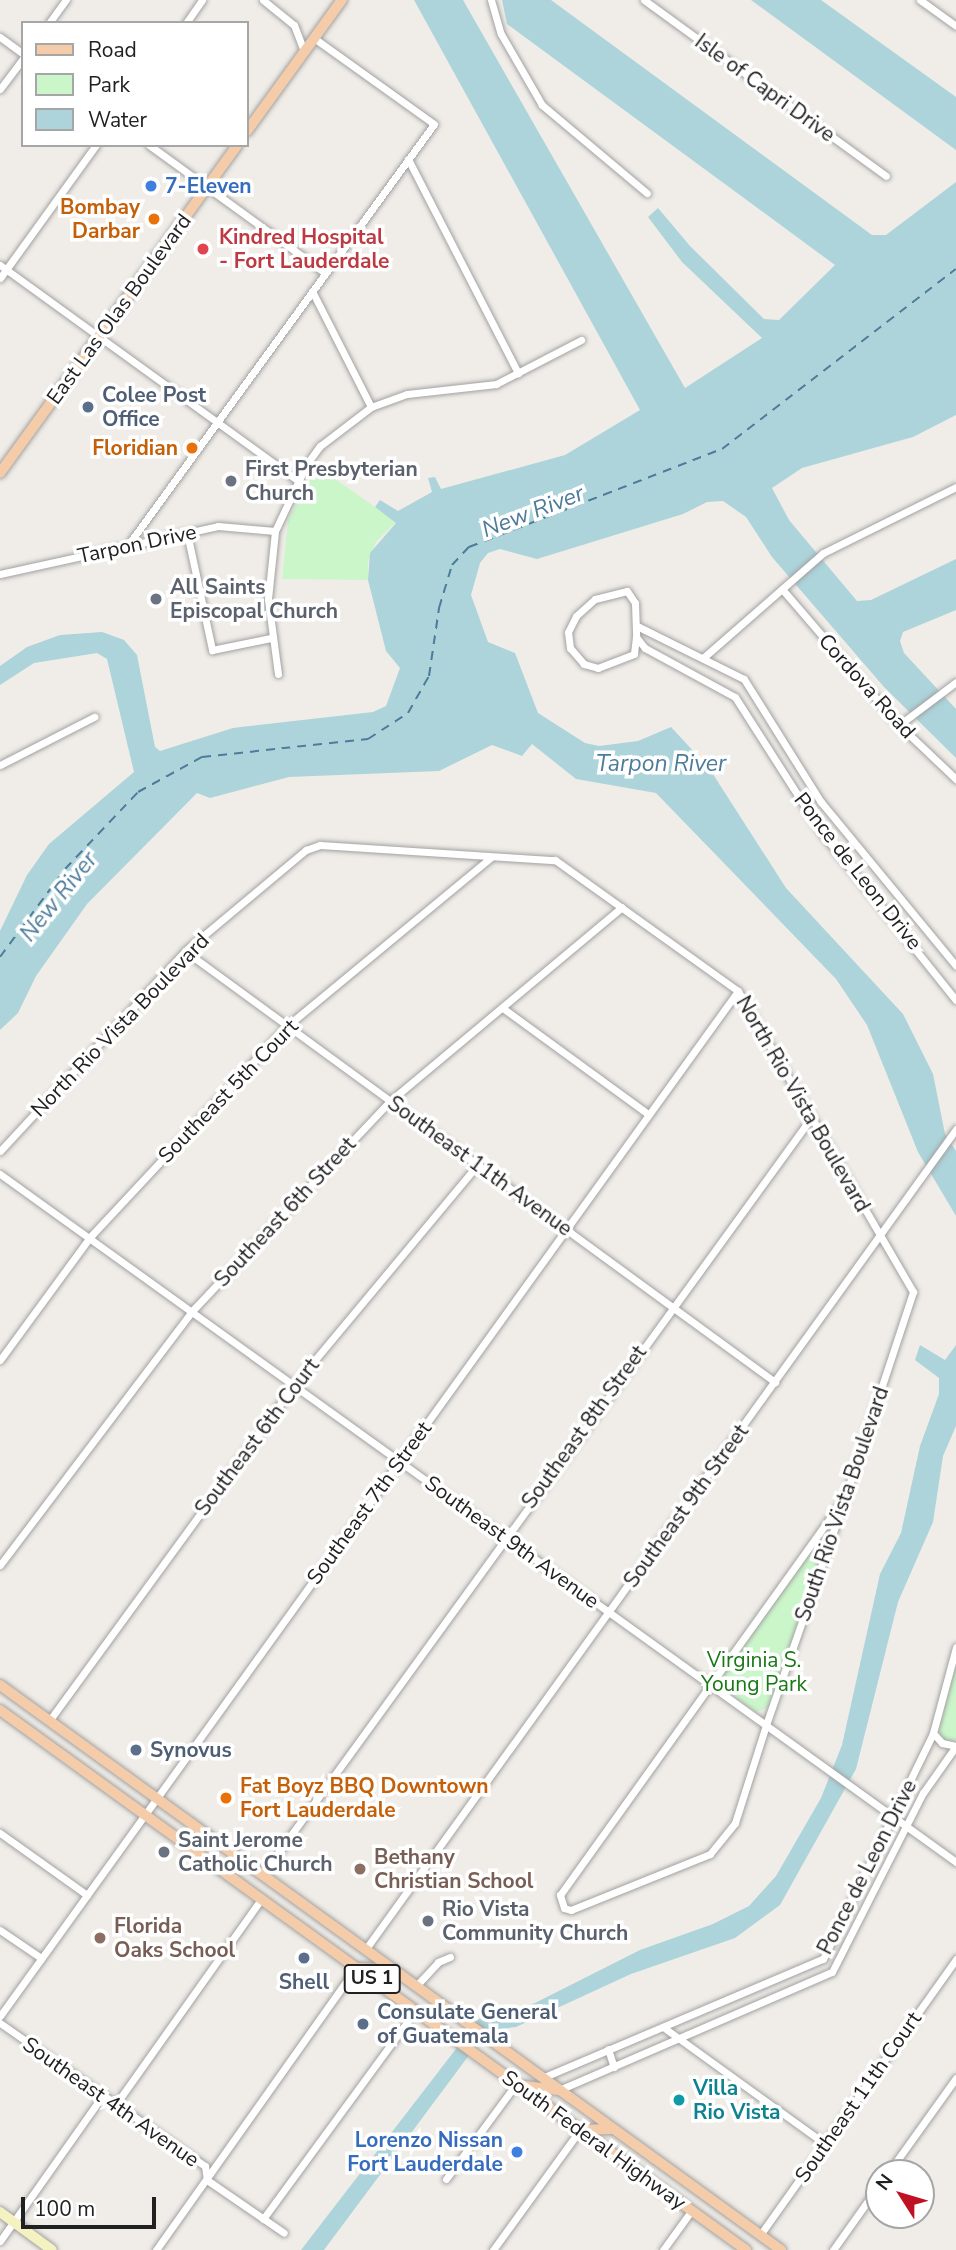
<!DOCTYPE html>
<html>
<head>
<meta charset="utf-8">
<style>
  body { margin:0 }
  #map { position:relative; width:956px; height:2250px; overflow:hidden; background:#f0ede8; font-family:"Nunito Sans",sans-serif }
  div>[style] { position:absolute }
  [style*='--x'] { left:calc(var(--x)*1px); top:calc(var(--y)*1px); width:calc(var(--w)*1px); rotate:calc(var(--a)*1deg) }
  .park>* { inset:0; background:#cbf6ca }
  .water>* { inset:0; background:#acd4da }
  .ferry>* { height:2px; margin-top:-1px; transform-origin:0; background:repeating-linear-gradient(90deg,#4d7c9a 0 9px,transparent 0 16px) }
  .roads { filter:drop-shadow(0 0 2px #a2a2a2) drop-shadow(0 0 2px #a2a2a2) }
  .minor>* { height:7px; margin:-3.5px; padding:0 3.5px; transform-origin:3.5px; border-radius:3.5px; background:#fff }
  .secondary>* { height:10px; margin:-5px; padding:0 5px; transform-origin:5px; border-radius:5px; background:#f5f2c1 }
  .primary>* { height:10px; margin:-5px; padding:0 5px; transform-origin:5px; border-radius:5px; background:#f5cca9 }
  .dots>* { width:19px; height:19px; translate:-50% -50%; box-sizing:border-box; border:4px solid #fff; border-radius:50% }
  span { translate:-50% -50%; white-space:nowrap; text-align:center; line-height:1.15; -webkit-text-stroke:7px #fff; paint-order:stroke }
  .shield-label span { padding:2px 5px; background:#fff; border:2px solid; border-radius:5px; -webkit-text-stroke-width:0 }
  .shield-label { font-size:19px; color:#212121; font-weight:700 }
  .street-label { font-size:21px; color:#212121 }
  .shop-label { font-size:21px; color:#366cbe; font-weight:700 }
  .left { translate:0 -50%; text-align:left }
  .right { translate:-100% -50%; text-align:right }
  .food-label { font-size:21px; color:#c56008; font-weight:700 }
  .health-label { font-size:21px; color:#be3a42; font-weight:700 }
  .service-label { font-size:21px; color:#4e5e75; font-weight:700 }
  .worship-label { font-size:21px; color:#5b616d; font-weight:700 }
  .park-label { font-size:21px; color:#177815 }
  .education-label { font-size:21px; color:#785e54; font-weight:700 }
  .culture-label { font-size:21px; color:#0d838f; font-weight:700 }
  .water-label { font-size:23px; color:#4d7c9a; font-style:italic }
  .legend { position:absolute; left:21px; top:21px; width:228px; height:126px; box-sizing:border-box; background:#fff; border:2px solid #a6a6a6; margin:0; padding:9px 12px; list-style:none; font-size:21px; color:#212121 }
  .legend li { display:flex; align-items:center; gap:14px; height:35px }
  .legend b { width:35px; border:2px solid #a6a6a6 }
  .north { position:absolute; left:865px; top:2159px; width:70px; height:70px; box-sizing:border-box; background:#fff; border:2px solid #a6a6a6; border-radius:50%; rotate:307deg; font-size:19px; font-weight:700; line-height:28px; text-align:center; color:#212121 }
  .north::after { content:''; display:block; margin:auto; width:24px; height:32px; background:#c01123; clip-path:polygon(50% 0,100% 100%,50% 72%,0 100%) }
  .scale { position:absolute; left:21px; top:2197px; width:135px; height:32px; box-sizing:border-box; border:4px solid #212121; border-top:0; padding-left:9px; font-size:21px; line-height:24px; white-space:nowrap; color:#212121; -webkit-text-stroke:5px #fff; paint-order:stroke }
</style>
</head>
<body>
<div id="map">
  <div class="park">
    <div style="clip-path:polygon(317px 466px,396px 522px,376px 542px,368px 562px,368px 580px,282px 579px,288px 520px)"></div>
    <div style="clip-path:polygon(810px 1551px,820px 1553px,818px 1566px,769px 1707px,756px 1712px,721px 1687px,721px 1674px)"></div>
    <div style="clip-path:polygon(956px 1659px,956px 1740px,950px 1742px,940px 1737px,940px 1727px)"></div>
  </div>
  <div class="water">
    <div style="clip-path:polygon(414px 0,463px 0,685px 388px,762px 338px,682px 262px,648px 217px,658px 208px,690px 246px,764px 319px,779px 320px,835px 265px,507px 24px,502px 0,551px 0,872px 235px,886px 235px,956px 182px,956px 415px,913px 437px,802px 468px,772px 488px,789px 520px,857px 601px,871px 600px,956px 559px,956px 610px,903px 632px,900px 641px,904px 653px,956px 709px,956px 758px,884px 687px,772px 557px,746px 517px,723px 501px,707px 502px,683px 514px,537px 559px,500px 549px,488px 553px,480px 563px,471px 595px,488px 642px,515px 653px,538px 713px,585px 743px,599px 746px,638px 741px,671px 727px,709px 768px,786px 888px,903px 1014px,933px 1074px,945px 1134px,956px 1151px,956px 1216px,918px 1152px,867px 1025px,836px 979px,656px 793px,576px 779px,532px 744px,522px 756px,492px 745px,439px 771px,289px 777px,210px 798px,197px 793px,87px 904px,36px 976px,18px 1013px,0 1030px,0 931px,27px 875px,49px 844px,134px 772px,107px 659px,97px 653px,34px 663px,0 685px,0 666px,27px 647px,60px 635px,102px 632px,124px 640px,137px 655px,155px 747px,160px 751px,233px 728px,373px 712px,386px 706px,400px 668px,386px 651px,368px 580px,370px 553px,396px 523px,375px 507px,380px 500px,398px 511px,432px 492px,428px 478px,435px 477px,441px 489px,565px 455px,640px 410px)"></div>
    <div style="clip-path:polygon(751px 0,821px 0,956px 97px,956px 150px)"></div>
    <div style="clip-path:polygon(920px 1345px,945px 1360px,956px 1345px,956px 1426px,943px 1456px,933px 1522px,898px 1602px,856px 1769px,780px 1905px,735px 1938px,631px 1974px,516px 2027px,487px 2031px,324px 2250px,301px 2250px,479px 2019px,535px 2003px,640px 1950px,713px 1924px,749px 1906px,776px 1876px,821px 1798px,842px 1745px,880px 1574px,901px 1533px,920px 1446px,939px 1394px,939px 1378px,915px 1360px)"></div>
  </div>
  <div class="ferry">
    <div style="--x:0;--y:957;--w:109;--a:-53.5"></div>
    <div style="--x:65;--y:869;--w:106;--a:-46.5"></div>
    <div style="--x:138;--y:792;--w:73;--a:-28.7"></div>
    <div style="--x:202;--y:757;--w:167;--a:-6.2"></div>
    <div style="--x:368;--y:739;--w:48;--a:-33"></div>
    <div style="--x:408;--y:713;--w:43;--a:-60.4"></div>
    <div style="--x:429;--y:676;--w:69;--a:-81.6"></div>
    <div style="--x:439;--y:608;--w:45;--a:-73.2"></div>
    <div style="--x:452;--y:565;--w:25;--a:-47"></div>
    <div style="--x:469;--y:547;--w:271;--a:-21.2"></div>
    <div style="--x:722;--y:449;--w:295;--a:-37.6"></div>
  </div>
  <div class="roads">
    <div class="minor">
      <div style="--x:263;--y:0;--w:40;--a:39"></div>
      <div style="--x:294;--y:25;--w:28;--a:69"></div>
      <div style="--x:491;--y:0;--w:35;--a:74"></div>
      <div style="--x:501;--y:34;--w:82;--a:60"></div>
      <div style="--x:542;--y:105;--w:137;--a:40"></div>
      <div style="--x:644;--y:0;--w:299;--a:36"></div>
      <div style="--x:920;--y:0;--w:44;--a:35.8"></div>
      <div style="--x:49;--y:23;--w:29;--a:-54"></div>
      <div style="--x:186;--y:23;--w:28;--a:-55"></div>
      <div style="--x:0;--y:37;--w:29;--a:36"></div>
      <div style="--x:0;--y:89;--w:39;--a:-53"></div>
      <div style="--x:149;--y:145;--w:218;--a:36"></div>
      <div style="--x:408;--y:159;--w:241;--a:62.8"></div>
      <div style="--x:0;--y:265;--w:368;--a:35.9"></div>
      <div style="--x:0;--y:278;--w:164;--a:-54.2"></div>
      <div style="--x:312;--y:291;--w:130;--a:63"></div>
      <div style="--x:187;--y:533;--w:120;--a:77.9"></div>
      <div style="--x:212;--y:650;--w:60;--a:-11.5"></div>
      <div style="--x:128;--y:545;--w:520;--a:-53.99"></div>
      <div style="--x:434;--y:124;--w:148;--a:-144.4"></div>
      <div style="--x:0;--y:574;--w:223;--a:-12.4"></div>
      <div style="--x:218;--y:526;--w:57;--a:5"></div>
      <div style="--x:782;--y:589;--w:179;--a:49.3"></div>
      <div style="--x:899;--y:725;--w:79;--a:43.5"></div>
      <div style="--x:637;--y:626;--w:119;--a:26.4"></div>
      <div style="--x:744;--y:679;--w:145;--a:58"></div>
      <div style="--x:821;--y:802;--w:212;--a:50.5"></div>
      <div style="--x:636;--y:637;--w:17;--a:97"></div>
      <div style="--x:634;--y:654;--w:39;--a:159"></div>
      <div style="--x:598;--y:668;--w:15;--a:-164"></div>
      <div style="--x:584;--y:664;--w:21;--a:-131"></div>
      <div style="--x:570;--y:648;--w:16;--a:-97"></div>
      <div style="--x:568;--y:632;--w:18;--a:-63"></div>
      <div style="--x:576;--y:616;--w:25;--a:-42"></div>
      <div style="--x:595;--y:599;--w:33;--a:-14"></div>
      <div style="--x:627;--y:591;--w:14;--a:56"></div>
      <div style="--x:635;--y:603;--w:34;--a:88"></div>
      <div style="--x:636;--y:637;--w:14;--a:51"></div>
      <div style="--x:645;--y:648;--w:102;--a:28.6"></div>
      <div style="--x:735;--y:697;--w:161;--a:57.4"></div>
      <div style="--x:822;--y:833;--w:214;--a:51.3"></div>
      <div style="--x:703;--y:658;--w:159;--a:-41.2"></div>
      <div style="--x:823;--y:553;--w:148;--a:-26.4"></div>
      <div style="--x:278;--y:674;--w:76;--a:-97.6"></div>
      <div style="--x:268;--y:599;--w:68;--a:-84.1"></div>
      <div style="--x:275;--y:531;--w:73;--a:-64.8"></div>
      <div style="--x:306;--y:465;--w:24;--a:-54"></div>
      <div style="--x:320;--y:446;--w:64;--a:-37.4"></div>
      <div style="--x:371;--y:407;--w:38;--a:-20"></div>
      <div style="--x:407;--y:394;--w:90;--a:-6.4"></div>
      <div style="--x:496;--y:384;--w:96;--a:-27.4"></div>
      <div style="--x:899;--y:725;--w:71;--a:-37"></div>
      <div style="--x:0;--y:765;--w:106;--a:-27.1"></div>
      <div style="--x:185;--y:951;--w:731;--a:36.15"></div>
      <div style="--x:504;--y:1009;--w:178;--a:36.1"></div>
      <div style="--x:0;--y:1151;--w:272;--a:-47.2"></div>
      <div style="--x:185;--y:951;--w:158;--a:-39.9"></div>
      <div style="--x:306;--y:850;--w:15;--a:-20"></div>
      <div style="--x:320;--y:845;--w:235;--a:3.7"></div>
      <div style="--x:555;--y:860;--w:225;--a:35.6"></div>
      <div style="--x:738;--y:991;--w:348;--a:59.8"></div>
      <div style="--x:913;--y:1292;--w:214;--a:108.3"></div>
      <div style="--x:846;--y:1495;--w:244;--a:109.2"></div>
      <div style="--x:766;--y:1725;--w:103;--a:107.6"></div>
      <div style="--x:735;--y:1823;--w:40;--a:129"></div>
      <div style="--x:710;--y:1854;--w:150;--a:158.1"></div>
      <div style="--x:571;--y:1910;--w:7;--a:-164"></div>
      <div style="--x:564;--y:1908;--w:14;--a:-107"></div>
      <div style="--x:560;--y:1895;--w:492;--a:-54.4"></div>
      <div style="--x:0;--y:1174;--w:1178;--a:35.74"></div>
      <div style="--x:0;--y:1360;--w:152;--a:-53.8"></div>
      <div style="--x:90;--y:1237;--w:289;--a:-47"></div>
      <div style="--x:287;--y:1026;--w:265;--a:-39.6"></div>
      <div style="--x:0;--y:1565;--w:320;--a:-52.9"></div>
      <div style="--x:193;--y:1310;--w:287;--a:-46.7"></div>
      <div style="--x:390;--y:1101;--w:302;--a:-39.9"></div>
      <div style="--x:49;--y:1721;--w:416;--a:-53.9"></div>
      <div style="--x:294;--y:1385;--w:288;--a:-50.2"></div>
      <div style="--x:933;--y:1733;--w:13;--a:48"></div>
      <div style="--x:942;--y:1743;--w:14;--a:12"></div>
      <div style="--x:0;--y:1833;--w:107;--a:35.5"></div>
      <div style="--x:262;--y:1875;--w:935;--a:-54.05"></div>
      <div style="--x:0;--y:1930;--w:50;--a:34.3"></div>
      <div style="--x:365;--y:1950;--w:1012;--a:-54.25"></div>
      <div style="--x:416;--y:1986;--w:33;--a:-47"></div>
      <div style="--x:438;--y:1962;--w:13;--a:-23"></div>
      <div style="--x:0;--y:2016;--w:1263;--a:-54.25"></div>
      <div style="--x:0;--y:2023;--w:250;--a:34.9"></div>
      <div style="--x:205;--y:2166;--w:14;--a:82"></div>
      <div style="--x:207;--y:2180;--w:93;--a:34.5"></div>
      <div style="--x:663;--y:2027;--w:200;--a:35.8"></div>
      <div style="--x:608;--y:2049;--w:19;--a:72"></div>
      <div style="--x:542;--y:2078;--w:305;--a:-23"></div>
      <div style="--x:823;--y:1959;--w:251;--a:-64"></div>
      <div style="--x:933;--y:1733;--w:89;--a:-75"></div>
      <div style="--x:559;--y:2090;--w:297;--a:-23.4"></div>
      <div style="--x:832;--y:1972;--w:201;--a:-63.1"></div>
      <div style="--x:923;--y:1793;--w:57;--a:-54.9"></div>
      <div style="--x:116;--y:2104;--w:251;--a:-54.7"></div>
      <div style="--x:888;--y:2173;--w:117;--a:-54.4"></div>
      <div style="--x:446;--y:2179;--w:118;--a:-53.6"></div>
      <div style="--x:263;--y:2219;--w:258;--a:-53.8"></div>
      <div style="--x:760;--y:2235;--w:339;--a:-54.6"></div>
      <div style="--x:0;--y:2241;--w:179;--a:-54.8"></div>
      <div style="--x:156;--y:2250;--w:346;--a:-54.7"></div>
      <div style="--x:493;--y:2250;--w:148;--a:-54.1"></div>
      <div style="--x:663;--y:2250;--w:49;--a:-54.1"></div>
      <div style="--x:833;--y:2250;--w:80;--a:-54.7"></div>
    </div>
    <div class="secondary">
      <div style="--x:0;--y:2212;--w:64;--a:36.2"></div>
    </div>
    <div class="primary">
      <div style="--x:247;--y:131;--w:162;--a:-54.1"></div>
      <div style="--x:0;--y:473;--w:405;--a:-54.1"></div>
      <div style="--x:0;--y:1685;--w:964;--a:35.88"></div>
      <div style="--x:0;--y:1710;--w:921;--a:35.9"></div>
      <div style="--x:356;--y:1968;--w:32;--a:2"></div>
      <div style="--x:525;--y:2086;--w:34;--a:7"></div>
      <div style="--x:580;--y:2130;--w:31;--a:-2"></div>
    </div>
  </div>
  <div class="dots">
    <div style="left:151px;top:186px;background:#3f7fe0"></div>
    <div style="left:154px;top:219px;background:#e8710a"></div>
    <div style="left:203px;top:249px;background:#e0444e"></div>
    <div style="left:88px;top:407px;background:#5c6f8a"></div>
    <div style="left:192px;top:448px;background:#e8710a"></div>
    <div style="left:231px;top:481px;background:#6b7280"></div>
    <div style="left:156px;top:599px;background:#6b7280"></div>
    <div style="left:136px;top:1750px;background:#5c6f8a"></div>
    <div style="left:226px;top:1798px;background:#e8710a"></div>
    <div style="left:164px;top:1852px;background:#6b7280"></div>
    <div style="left:360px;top:1869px;background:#8d6e63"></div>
    <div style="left:428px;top:1921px;background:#6b7280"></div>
    <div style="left:100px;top:1938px;background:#8d6e63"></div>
    <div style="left:304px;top:1958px;background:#5c6f8a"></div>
    <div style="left:363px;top:2024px;background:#5c6f8a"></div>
    <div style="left:679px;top:2100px;background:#0f9aa8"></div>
    <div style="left:517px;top:2152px;background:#3f7fe0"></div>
  </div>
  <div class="shield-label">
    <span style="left:372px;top:1979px">US 1</span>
  </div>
  <div class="street-label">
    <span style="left:765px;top:88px;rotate:36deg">Isle of Capri Drive</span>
    <span style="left:119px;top:309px;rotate:-54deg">East Las Olas Boulevard</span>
    <span style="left:137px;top:544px;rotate:-12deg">Tarpon Drive</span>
    <span style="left:867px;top:686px;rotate:48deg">Cordova Road</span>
    <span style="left:858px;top:871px;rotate:52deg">Ponce de Leon Drive</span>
    <span style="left:120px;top:1025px;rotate:-46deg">North Rio Vista Boulevard</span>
    <span style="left:228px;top:1091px;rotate:-46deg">Southeast 5th Court</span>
    <span style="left:803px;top:1104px;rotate:60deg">North Rio Vista Boulevard</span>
    <span style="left:480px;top:1166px;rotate:36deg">Southeast 11th Avenue</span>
    <span style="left:285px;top:1212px;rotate:-47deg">Southeast 6th Street</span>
    <span style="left:584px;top:1427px;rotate:-54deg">Southeast 8th Street</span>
    <span style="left:257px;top:1437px;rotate:-53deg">Southeast 6th Court</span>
    <span style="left:369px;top:1503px;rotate:-54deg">Southeast 7th Street</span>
    <span style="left:842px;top:1504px;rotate:-71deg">South Rio Vista Boulevard</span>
    <span style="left:686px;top:1506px;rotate:-54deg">Southeast 9th Street</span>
    <span style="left:512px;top:1542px;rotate:36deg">Southeast 9th Avenue</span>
    <span style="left:867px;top:1867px;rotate:-63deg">Ponce de Leon Drive</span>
    <span style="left:858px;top:2097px;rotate:-55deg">Southeast 11th Court</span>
    <span style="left:111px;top:2102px;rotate:35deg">Southeast 4th Avenue</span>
    <span style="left:594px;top:2140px;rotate:36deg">South Federal Highway</span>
  </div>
  <div class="shop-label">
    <span class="left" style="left:165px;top:186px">7-Eleven</span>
    <span class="right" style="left:503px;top:2152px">Lorenzo Nissan<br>Fort Lauderdale</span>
  </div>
  <div class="food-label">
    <span class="right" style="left:140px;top:219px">Bombay<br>Darbar</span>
    <span class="right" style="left:178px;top:448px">Floridian</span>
    <span class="left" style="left:240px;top:1798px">Fat Boyz BBQ Downtown<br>Fort Lauderdale</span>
  </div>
  <div class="health-label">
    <span class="left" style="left:219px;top:249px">Kindred Hospital<br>- Fort Lauderdale</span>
  </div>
  <div class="service-label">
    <span class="left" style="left:102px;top:407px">Colee Post<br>Office</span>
    <span class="left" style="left:150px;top:1750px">Synovus</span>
    <span style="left:304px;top:1982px">Shell</span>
    <span class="left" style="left:377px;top:2024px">Consulate General<br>of Guatemala</span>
  </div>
  <div class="worship-label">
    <span class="left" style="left:245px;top:481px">First Presbyterian<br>Church</span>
    <span class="left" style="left:170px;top:599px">All Saints<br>Episcopal Church</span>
    <span class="left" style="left:178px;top:1852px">Saint Jerome<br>Catholic Church</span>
    <span class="left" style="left:442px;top:1921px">Rio Vista<br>Community Church</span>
  </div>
  <div class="park-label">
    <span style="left:754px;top:1672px">Virginia S.<br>Young Park</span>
  </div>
  <div class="education-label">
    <span class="left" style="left:374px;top:1869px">Bethany<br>Christian School</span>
    <span class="left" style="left:114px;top:1938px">Florida<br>Oaks School</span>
  </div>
  <div class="culture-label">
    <span class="left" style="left:693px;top:2100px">Villa<br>Rio Vista</span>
  </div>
  <div class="water-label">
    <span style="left:533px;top:512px;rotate:-21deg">New River</span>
    <span style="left:661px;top:764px">Tarpon River</span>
    <span style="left:59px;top:897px;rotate:-51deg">New River</span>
  </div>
  <ul class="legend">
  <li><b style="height:9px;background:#f5cca9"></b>Road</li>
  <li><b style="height:19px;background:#cbf6ca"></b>Park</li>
  <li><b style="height:19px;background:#acd4da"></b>Water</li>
  </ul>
  <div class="north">N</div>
  <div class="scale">100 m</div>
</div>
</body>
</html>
